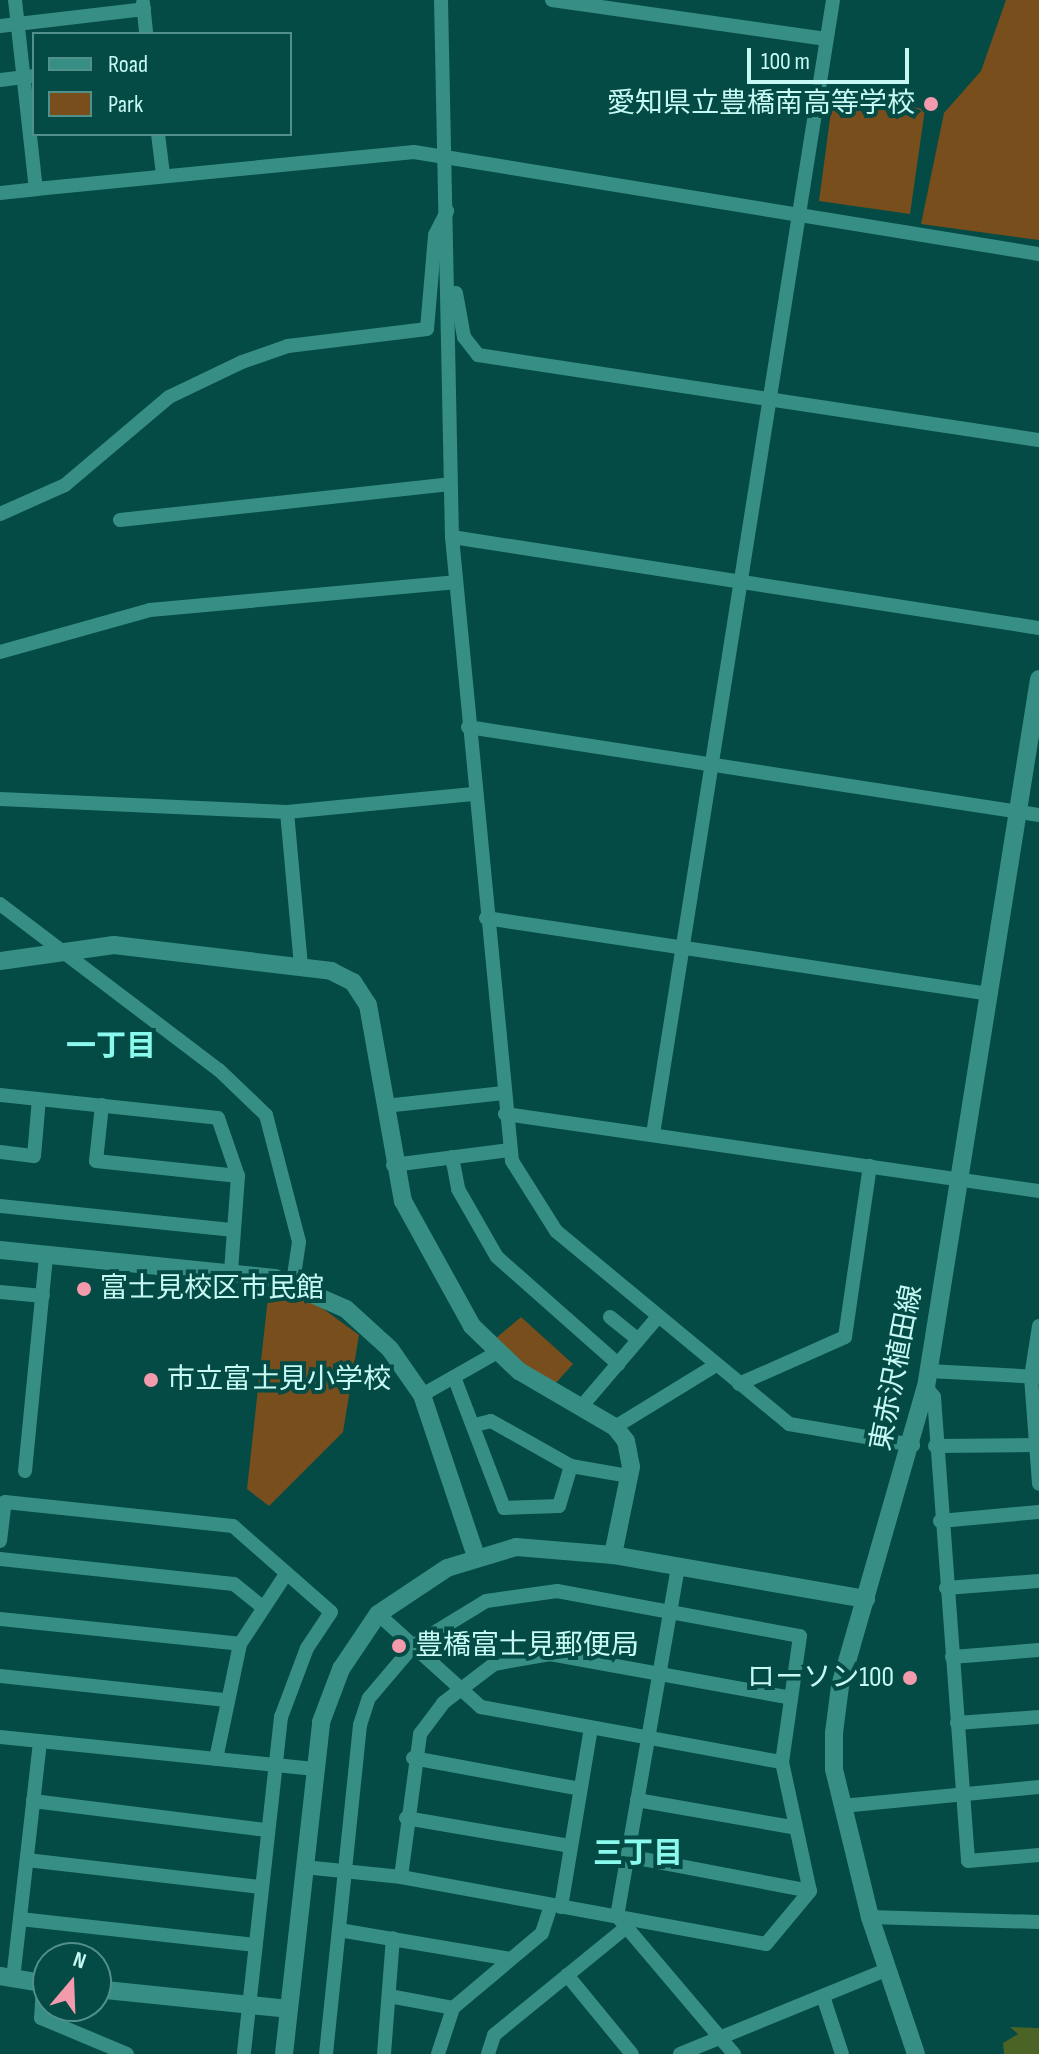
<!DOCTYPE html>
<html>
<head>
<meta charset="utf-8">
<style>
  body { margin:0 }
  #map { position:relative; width:1039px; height:2054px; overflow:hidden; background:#044a45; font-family:"Sofia Sans Condensed","Noto Sans JP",sans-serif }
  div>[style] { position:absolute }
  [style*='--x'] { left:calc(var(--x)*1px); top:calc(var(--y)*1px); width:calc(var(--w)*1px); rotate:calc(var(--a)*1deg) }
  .green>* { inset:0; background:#784e1d }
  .water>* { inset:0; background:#4c6326 }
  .street>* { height:14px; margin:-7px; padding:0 7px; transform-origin:7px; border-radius:7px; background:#368e85 }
  .secondary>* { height:18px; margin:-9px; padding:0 9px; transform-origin:9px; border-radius:9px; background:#368e85 }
  .dots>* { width:22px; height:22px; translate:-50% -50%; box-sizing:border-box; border:4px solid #044a45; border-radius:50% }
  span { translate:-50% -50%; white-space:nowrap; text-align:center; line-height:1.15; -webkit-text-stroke:8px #044a45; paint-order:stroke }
  .poi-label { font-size:28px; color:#c6f9f3 }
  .right { translate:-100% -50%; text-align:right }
  .left { translate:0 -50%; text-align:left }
  .street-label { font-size:28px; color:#c6f9f3 }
  .neighbourhood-label { font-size:30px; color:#8afaef; font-weight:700 }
  .legend { position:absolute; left:32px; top:32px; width:260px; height:104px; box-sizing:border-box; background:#044a45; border:2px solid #52908b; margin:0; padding:10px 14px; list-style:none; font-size:24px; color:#c6f9f3 }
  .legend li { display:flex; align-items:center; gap:16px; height:40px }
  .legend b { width:40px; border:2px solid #52908b }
  .north { position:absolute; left:32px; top:1942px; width:80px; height:80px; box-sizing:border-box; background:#044a45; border:2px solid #52908b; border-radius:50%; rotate:19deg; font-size:22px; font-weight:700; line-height:32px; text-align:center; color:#c6f9f3 }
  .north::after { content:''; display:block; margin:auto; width:28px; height:36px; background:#f39aac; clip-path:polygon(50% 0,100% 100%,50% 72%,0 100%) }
  .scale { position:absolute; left:747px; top:48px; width:162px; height:36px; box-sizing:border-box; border:4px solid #c6f9f3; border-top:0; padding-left:10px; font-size:24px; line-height:28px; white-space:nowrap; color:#c6f9f3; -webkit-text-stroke:6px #044a45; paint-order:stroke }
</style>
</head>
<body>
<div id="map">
  <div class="green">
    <div style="clip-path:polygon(1006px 0,1039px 0,1039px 240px,921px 224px,944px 113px,981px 71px)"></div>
    <div style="clip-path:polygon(833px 96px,925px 109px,910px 214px,819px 201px)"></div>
    <div style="clip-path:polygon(269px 1288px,318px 1305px,359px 1335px,343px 1432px,269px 1506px,247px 1489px)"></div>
    <div style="clip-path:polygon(521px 1317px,573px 1364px,555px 1384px,517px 1363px,495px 1339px)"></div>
  </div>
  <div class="water">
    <div style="clip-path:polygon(1010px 2027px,1039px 2028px,1039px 2054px,1004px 2054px,1003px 2043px,1018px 2034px)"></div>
  </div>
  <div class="street">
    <div style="--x:15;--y:0;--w:190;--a:83.7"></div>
    <div style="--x:36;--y:189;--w:380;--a:-5.6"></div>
    <div style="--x:414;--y:152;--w:633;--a:9.27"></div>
    <div style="--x:441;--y:0;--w:537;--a:88.83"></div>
    <div style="--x:452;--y:537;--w:627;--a:84.51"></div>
    <div style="--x:512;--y:1161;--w:83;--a:57.8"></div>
    <div style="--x:556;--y:1231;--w:303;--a:39.6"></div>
    <div style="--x:789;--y:1424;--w:126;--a:9.6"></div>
    <div style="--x:552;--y:0;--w:277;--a:8.1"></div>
    <div style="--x:143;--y:3;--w:31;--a:84"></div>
    <div style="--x:0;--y:26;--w:145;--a:-6.7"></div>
    <div style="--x:0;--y:80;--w:34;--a:-7"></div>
    <div style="--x:158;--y:134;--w:40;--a:82.9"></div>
    <div style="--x:0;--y:193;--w:36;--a:-6"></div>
    <div style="--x:456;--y:293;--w:45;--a:79.7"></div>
    <div style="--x:464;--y:337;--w:23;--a:52"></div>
    <div style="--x:478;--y:355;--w:567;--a:8.62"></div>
    <div style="--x:0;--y:514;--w:71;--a:-24"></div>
    <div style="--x:65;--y:485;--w:136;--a:-40.2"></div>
    <div style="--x:169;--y:397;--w:81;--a:-25.6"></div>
    <div style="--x:242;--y:362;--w:49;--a:-19.2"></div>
    <div style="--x:288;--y:346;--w:140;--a:-7"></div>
    <div style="--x:427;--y:329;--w:94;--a:-85.1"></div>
    <div style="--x:435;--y:235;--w:27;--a:-63"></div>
    <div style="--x:120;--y:520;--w:332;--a:-6.2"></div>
    <div style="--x:452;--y:537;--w:594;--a:8.81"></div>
    <div style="--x:0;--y:652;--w:156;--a:-15.6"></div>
    <div style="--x:150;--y:610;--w:306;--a:-5.2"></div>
    <div style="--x:468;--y:727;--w:578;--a:8.76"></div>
    <div style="--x:0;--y:799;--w:287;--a:2.6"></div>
    <div style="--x:287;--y:812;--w:187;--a:-5.5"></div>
    <div style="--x:287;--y:812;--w:156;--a:84.8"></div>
    <div style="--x:0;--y:904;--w:275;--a:37.2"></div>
    <div style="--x:219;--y:1070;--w:65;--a:43.8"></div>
    <div style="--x:266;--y:1115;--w:131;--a:75.4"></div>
    <div style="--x:299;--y:1242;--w:40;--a:98.5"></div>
    <div style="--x:486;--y:918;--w:510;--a:8.58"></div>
    <div style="--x:0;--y:1095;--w:219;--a:6"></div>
    <div style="--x:218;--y:1118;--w:61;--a:71"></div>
    <div style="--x:238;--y:1176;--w:96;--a:94.2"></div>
    <div style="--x:102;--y:1105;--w:56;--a:96.1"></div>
    <div style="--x:96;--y:1161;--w:143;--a:6"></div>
    <div style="--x:385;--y:1106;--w:119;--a:-6.3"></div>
    <div style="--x:505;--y:1114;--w:540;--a:8.21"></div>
    <div style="--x:653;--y:1134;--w:1148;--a:-80.98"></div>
    <div style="--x:0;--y:1152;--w:34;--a:7"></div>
    <div style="--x:34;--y:1156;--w:57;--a:-85"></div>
    <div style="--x:452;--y:1157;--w:33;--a:79"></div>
    <div style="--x:458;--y:1189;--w:78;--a:60.2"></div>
    <div style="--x:497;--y:1257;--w:162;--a:41.5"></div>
    <div style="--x:393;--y:1165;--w:118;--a:-7.3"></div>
    <div style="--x:0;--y:1206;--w:235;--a:5.9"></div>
    <div style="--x:0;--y:1292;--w:43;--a:5.3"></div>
    <div style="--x:610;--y:1317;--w:36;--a:39"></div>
    <div style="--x:1039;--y:1326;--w:52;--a:98.9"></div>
    <div style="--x:1031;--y:1377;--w:107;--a:85.7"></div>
    <div style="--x:929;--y:1371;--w:110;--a:3.1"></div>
    <div style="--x:454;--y:1377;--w:140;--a:69.1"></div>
    <div style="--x:504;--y:1508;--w:55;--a:-2.1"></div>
    <div style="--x:559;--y:1506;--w:42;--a:-73.3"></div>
    <div style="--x:571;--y:1466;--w:59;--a:9.8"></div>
    <div style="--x:739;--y:1384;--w:116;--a:-23.9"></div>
    <div style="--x:845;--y:1337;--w:173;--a:-81.7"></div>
    <div style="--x:926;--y:1387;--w:13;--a:51"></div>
    <div style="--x:934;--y:1397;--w:465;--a:85.8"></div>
    <div style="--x:968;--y:1861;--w:71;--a:-4.8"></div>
    <div style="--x:422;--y:1395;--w:85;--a:-29.6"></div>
    <div style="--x:582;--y:1406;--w:116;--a:-49.6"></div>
    <div style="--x:475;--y:1425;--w:16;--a:-14"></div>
    <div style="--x:491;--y:1421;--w:92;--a:29.4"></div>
    <div style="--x:615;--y:1427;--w:119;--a:-31.5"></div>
    <div style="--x:935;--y:1446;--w:101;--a:-0.6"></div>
    <div style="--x:25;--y:1471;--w:217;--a:-84.4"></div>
    <div style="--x:940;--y:1521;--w:99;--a:-5.2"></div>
    <div style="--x:0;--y:1541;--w:39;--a:-83"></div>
    <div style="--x:5;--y:1502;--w:229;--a:6"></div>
    <div style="--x:233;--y:1526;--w:130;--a:41.3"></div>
    <div style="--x:331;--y:1612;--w:43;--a:123.7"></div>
    <div style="--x:307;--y:1648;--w:74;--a:110.6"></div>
    <div style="--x:281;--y:1717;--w:339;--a:96.3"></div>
    <div style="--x:0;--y:1559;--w:235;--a:6.1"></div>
    <div style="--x:234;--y:1584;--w:35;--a:39"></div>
    <div style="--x:678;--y:1567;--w:354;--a:99.9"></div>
    <div style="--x:617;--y:1916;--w:181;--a:49.7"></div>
    <div style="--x:946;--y:1588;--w:93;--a:-4.3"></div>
    <div style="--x:378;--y:1614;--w:139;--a:42.1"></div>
    <div style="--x:481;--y:1707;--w:306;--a:10.4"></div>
    <div style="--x:0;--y:1619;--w:241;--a:5.9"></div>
    <div style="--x:952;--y:1657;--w:87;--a:-4.6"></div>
    <div style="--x:0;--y:1676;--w:225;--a:6.1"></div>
    <div style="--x:957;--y:1723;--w:82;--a:-4.2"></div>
    <div style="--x:0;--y:1737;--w:316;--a:5.8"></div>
    <div style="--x:413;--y:1758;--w:170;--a:10.5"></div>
    <div style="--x:216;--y:1759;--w:117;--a:-78.2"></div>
    <div style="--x:240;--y:1644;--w:84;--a:-56.7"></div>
    <div style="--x:637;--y:1800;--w:157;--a:9.9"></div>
    <div style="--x:33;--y:1801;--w:236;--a:7.1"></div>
    <div style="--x:842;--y:1806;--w:198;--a:-5.5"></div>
    <div style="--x:406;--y:1818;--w:166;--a:9.7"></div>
    <div style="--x:627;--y:1856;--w:186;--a:10.8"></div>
    <div style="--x:27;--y:1860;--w:236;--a:6.6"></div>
    <div style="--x:304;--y:1867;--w:98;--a:5.9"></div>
    <div style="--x:401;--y:1877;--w:371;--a:10.4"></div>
    <div style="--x:766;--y:1944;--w:69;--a:-50.3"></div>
    <div style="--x:401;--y:1877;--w:144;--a:-82.4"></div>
    <div style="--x:420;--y:1734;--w:39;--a:-53"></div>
    <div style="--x:443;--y:1703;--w:64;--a:-37.4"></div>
    <div style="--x:494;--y:1664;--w:57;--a:-10.1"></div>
    <div style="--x:550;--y:1654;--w:241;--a:10.3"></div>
    <div style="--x:561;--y:1907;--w:181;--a:-80.5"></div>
    <div style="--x:870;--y:1917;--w:169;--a:1.7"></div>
    <div style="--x:20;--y:1919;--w:237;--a:6.3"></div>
    <div style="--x:339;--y:1930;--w:174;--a:9.6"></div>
    <div style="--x:567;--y:1975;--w:102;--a:50.6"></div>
    <div style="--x:13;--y:1979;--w:239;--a:-83.5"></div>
    <div style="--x:43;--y:1983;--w:35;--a:93"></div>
    <div style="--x:41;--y:2018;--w:93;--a:22.7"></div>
    <div style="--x:389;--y:1996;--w:65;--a:10.6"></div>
    <div style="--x:823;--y:1996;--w:61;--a:71.9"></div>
    <div style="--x:326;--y:2054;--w:331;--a:-84.1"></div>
    <div style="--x:360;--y:1725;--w:28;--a:-72"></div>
    <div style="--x:369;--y:1698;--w:70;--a:-49.7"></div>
    <div style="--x:414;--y:1645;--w:84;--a:-31.4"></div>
    <div style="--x:486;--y:1601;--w:72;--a:-8"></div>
    <div style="--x:557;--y:1591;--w:247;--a:10.5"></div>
    <div style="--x:800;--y:1636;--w:127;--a:98.1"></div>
    <div style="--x:782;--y:1762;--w:132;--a:77.8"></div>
    <div style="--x:384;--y:2054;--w:116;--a:-85.6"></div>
    <div style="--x:438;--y:2054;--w:48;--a:-71.9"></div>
    <div style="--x:453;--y:2008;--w:116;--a:-40.1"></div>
    <div style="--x:542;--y:1933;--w:29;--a:-72"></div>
    <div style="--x:488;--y:2054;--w:20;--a:-72"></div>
    <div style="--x:494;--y:2035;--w:168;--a:-39.2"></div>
    <div style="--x:680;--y:2054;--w:222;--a:-22.2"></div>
  </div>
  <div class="secondary">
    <div style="--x:0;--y:961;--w:115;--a:-8"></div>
    <div style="--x:114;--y:945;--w:219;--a:6.8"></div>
    <div style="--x:331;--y:971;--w:25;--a:27"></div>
    <div style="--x:353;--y:982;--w:27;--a:57"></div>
    <div style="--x:368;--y:1005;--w:199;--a:79.9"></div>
    <div style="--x:403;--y:1201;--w:143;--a:61.1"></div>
    <div style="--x:472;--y:1326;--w:65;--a:43.8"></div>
    <div style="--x:519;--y:1371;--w:111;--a:30.3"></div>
    <div style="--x:615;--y:1427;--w:18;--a:52"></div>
    <div style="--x:626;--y:1441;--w:26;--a:79"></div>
    <div style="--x:631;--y:1467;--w:90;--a:101.6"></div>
    <div style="--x:0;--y:1250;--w:276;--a:5.8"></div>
    <div style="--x:275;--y:1278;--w:77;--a:23.6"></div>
    <div style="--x:346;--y:1309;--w:59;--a:42.3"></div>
    <div style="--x:390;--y:1349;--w:56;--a:55.2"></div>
    <div style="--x:422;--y:1395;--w:170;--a:71.5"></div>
    <div style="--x:0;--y:1976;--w:49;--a:9.5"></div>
    <div style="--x:96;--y:1989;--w:193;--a:5.9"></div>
    <div style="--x:284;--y:2054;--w:334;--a:-83.6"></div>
    <div style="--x:321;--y:1722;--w:57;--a:-69.3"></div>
    <div style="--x:341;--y:1669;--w:66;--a:-56.1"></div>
    <div style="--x:378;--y:1614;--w:83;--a:-33.7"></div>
    <div style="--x:447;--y:1568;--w:72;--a:-16.9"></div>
    <div style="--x:516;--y:1547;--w:97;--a:4.7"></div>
    <div style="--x:613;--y:1555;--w:257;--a:9.9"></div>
    <div style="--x:916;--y:2054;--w:145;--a:-108.6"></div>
    <div style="--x:870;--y:1917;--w:152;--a:-103.7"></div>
    <div style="--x:834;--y:1769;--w:36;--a:-90"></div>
    <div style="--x:834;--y:1733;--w:47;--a:-82.7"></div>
    <div style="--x:840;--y:1686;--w:311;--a:-74"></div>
    <div style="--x:926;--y:1387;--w:717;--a:-80.93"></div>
  </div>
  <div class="dots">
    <div style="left:931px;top:104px;background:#f39aac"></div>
    <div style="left:84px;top:1289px;background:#f39aac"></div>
    <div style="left:151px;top:1380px;background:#f39aac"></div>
    <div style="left:399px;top:1646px;background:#f39aac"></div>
    <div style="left:910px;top:1678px;background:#f39aac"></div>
  </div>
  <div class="poi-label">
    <span class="right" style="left:915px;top:104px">愛知県立豊橋南高等学校</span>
    <span class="left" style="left:100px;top:1289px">富士見校区市民館</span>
    <span class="left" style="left:167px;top:1380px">市立富士見小学校</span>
    <span class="left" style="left:415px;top:1646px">豊橋富士見郵便局</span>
    <span class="right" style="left:894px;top:1678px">ローソン100</span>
  </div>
  <div class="street-label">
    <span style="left:897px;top:1368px;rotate:-79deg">東赤沢植田線</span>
  </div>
  <div class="neighbourhood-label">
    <span style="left:111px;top:1047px">一丁目</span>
    <span style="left:638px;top:1854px">三丁目</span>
  </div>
  <ul class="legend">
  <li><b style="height:10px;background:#368e85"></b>Road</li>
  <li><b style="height:22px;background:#784e1d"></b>Park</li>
  </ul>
  <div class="north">N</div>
  <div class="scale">100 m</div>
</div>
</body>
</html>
